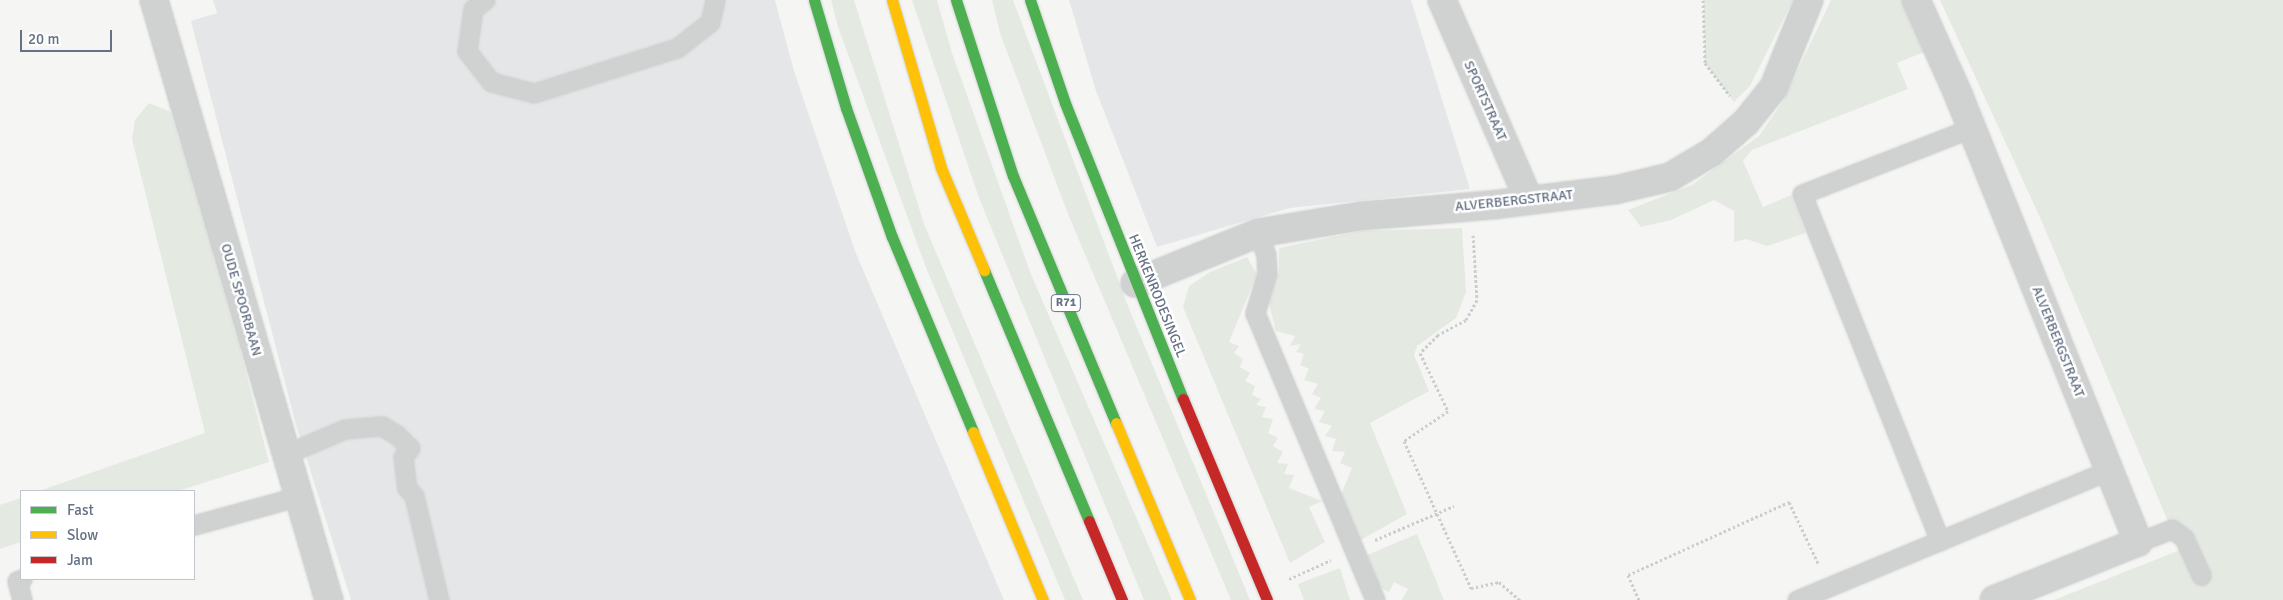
<!DOCTYPE html>
<html>
<head>
<meta charset="utf-8">
<style>
  body { margin:0 }
  #map { position:relative; width:2283px; height:600px; overflow:hidden; background:#f5f6f4; font-family:Signika,sans-serif }
  div>[style] { position:absolute }
  [style*='--x'] { left:calc(var(--x)*1px); top:calc(var(--y)*1px); width:calc(var(--w)*1px); rotate:calc(var(--a)*1deg) }
  .built>* { inset:0; background:#e5e6e7 }
  .green>* { inset:0; background:#e4e9e2 }
  .path>* { height:3px; margin-top:-1.5px; transform-origin:0; background:repeating-linear-gradient(90deg,#cccdce 0 2.5px,transparent 0 5px) }
  .roads { filter:drop-shadow(0 0 1px #d1d3d3) drop-shadow(0 0 1px #d1d3d3) }
  .lane>* { height:19px; margin:-9.5px; padding:0 9.5px; transform-origin:9.5px; border-radius:9.5px; background:#d0d1d1 }
  .street>* { height:28px; margin:-14px; padding:0 14px; transform-origin:14px; border-radius:14px; background:#d0d1d1 }
  .fast>* { height:11px; margin:-5.5px; padding:0 5.5px; transform-origin:5.5px; border-radius:5.5px; background:#4caf50 }
  .slow>* { height:11px; margin:-5.5px; padding:0 5.5px; transform-origin:5.5px; border-radius:5.5px; background:#ffc107 }
  .jam>* { height:11px; margin:-5.5px; padding:0 5.5px; transform-origin:5.5px; border-radius:5.5px; background:#c62828 }
  span { translate:-50% -50%; white-space:nowrap; text-align:center; line-height:1.15; -webkit-text-stroke:5px #fff; paint-order:stroke }
  .shield-label span { padding:1px 4px; background:#fff; border:1px solid; border-radius:4px; -webkit-text-stroke-width:0 }
  .shield-label { font-size:12px; color:#657185; font-weight:700 }
  .street-label { font-size:14px; color:#657185 }
  .legend { position:absolute; left:20px; top:490px; width:175px; height:90px; box-sizing:border-box; background:#fff; border:1px solid #c1c6ce; margin:0; padding:6px 9px; list-style:none; font-size:15px; color:#657185 }
  .legend li { display:flex; align-items:center; gap:10px; height:25px }
  .legend b { width:25px; border:1px solid #c1c6ce }
  .scale { position:absolute; left:20px; top:30px; width:92px; height:22px; box-sizing:border-box; border:2px solid #657185; border-top:0; padding-left:6px; font-size:15px; line-height:18px; white-space:nowrap; color:#657185; -webkit-text-stroke:4px #fff; paint-order:stroke }
</style>
</head>
<body>
<div id="map">
  <div class="built">
    <div style="clip-path:polygon(213px 0,775px 0,794px 71px,855px 251px,1004px 600px,351px 600px,296px 425px,191px 21px,217px 13px)"></div>
    <div style="clip-path:polygon(1069px 0,1411px 0,1470px 189px,1290px 208px,1157px 247px,1096px 91px)"></div>
  </div>
  <div class="green">
    <div style="clip-path:polygon(831px 0,854px 0,924px 224px,1083px 600px,1065px 600px,925px 265px,838px 27px)"></div>
    <div style="clip-path:polygon(912px 0,937px 0,952px 53px,1030px 272px,1172px 600px,1144px 600px,979px 198px)"></div>
    <div style="clip-path:polygon(992px 0,1013px 0,1128px 306px,1250px 600px,1231px 600px,1068px 214px,1000px 33px)"></div>
    <div style="clip-path:polygon(1704px 0,1793px 0,1750px 86px,1734px 102px,1705px 63px)"></div>
    <div style="clip-path:polygon(1831px 0,1902px 0,1924px 52px,1897px 63px,1908px 89px,1752px 150px,1743px 161px,1763px 207px,1791px 195px,1806px 233px,1767px 246px,1746px 239px,1734px 242px,1734px 211px,1714px 200px,1671px 220px,1641px 227px,1628px 210px,1692px 185px,1759px 136px,1783px 101px)"></div>
    <div style="clip-path:polygon(1940px 0,2283px 0,2283px 600px,2054px 600px,2180px 550px,2042px 222px)"></div>
    <div style="clip-path:polygon(149px 103px,171px 112px,240px 349px,269px 462px,178px 491px,39px 491px,205px 433px,132px 139px,135px 120px)"></div>
    <div style="clip-path:polygon(1462px 228px,1466px 292px,1456px 318px,1417px 346px,1414px 355px,1429px 391px,1370px 423px,1407px 514px,1359px 541px,1340px 497px,1352px 468px,1340px 463px,1345px 452px,1332px 451px,1336px 439px,1325px 436px,1332px 426px,1319px 422px,1325px 411px,1314px 409px,1321px 398px,1312px 394px,1318px 384px,1304px 380px,1309px 369px,1300px 365px,1304px 354px,1296px 352px,1301px 344px,1290px 346px,1295px 336px,1276px 331px,1268px 300px,1279px 272px,1279px 248px,1361px 231px)"></div>
    <div style="clip-path:polygon(1247px 257px,1257px 274px,1229px 342px,1239px 346px,1234px 353px,1243px 359px,1240px 367px,1250px 373px,1245px 381px,1255px 386px,1252px 395px,1261px 399px,1256px 405px,1266px 407px,1262px 417px,1273px 419px,1268px 433px,1278px 438px,1273px 446px,1283px 452px,1277px 463px,1288px 464px,1284px 474px,1294px 475px,1289px 488px,1322px 501px,1309px 507px,1325px 542px,1290px 563px,1183px 307px,1189px 286px,1210px 272px)"></div>
    <div style="clip-path:polygon(21px 498px,21px 542px,0 549px,0 505px)"></div>
    <div style="clip-path:polygon(1417px 534px,1444px 600px,1402px 600px,1408px 589px,1394px 582px,1389px 592px,1377px 586px,1367px 555px)"></div>
    <div style="clip-path:polygon(1340px 568px,1350px 600px,1304px 600px,1298px 584px)"></div>
  </div>
  <div class="path">
    <div style="--x:1703;--y:0;--w:63;--a:88.2"></div>
    <div style="--x:1705;--y:63;--w:41;--a:52.9"></div>
    <div style="--x:1473;--y:235;--w:65;--a:86.5"></div>
    <div style="--x:1477;--y:300;--w:23;--a:119"></div>
    <div style="--x:1466;--y:320;--w:32;--a:152"></div>
    <div style="--x:1438;--y:335;--w:25;--a:135"></div>
    <div style="--x:1420;--y:353;--w:64;--a:64.2"></div>
    <div style="--x:1448;--y:411;--w:53;--a:145.7"></div>
    <div style="--x:1404;--y:441;--w:162;--a:65.5"></div>
    <div style="--x:1471;--y:588;--w:29;--a:-12"></div>
    <div style="--x:1499;--y:582;--w:28;--a:41"></div>
    <div style="--x:1375;--y:540;--w:86;--a:-23.3"></div>
    <div style="--x:1289;--y:579;--w:46;--a:-24.3"></div>
    <div style="--x:1639;--y:600;--w:27;--a:-114"></div>
    <div style="--x:1628;--y:575;--w:177;--a:-24.4"></div>
    <div style="--x:1789;--y:502;--w:68;--a:64.6"></div>
  </div>
  <div class="roads">
    <div class="lane">
      <div style="--x:485;--y:0;--w:15;--a:143"></div>
      <div style="--x:473;--y:9;--w:42;--a:98.1"></div>
      <div style="--x:467;--y:51;--w:39;--a:52"></div>
      <div style="--x:491;--y:82;--w:44;--a:14.3"></div>
      <div style="--x:534;--y:93;--w:150;--a:-17.5"></div>
      <div style="--x:677;--y:48;--w:42;--a:-38.2"></div>
      <div style="--x:710;--y:22;--w:23;--a:-77"></div>
      <div style="--x:1258;--y:233;--w:23;--a:70"></div>
      <div style="--x:1266;--y:255;--w:18;--a:87"></div>
      <div style="--x:1267;--y:273;--w:42;--a:106.7"></div>
      <div style="--x:1255;--y:313;--w:311;--a:67.3"></div>
      <div style="--x:286;--y:454;--w:64;--a:-23"></div>
      <div style="--x:345;--y:429;--w:37;--a:-5"></div>
      <div style="--x:382;--y:426;--w:17;--a:31"></div>
      <div style="--x:397;--y:435;--w:18;--a:45"></div>
      <div style="--x:410;--y:448;--w:11;--a:128"></div>
      <div style="--x:403;--y:457;--w:31;--a:83"></div>
      <div style="--x:407;--y:488;--w:11;--a:49"></div>
      <div style="--x:414;--y:496;--w:107;--a:76.5"></div>
      <div style="--x:194;--y:525;--w:109;--a:-15.4"></div>
      <div style="--x:1940;--y:541;--w:373;--a:-111.7"></div>
      <div style="--x:1802;--y:194;--w:181;--a:-21.3"></div>
      <div style="--x:2138;--y:542;--w:36;--a:-21"></div>
      <div style="--x:2172;--y:529;--w:15;--a:37"></div>
      <div style="--x:2184;--y:538;--w:41;--a:65.3"></div>
      <div style="--x:22;--y:579;--w:5;--a:158"></div>
      <div style="--x:17;--y:581;--w:20;--a:75"></div>
      <div style="--x:1797;--y:600;--w:339;--a:-22.6"></div>
    </div>
    <div class="street">
      <div style="--x:154;--y:0;--w:625;--a:73.74"></div>
      <div style="--x:1442;--y:0;--w:218;--a:66.5"></div>
      <div style="--x:1916;--y:0;--w:103;--a:65.9"></div>
      <div style="--x:1958;--y:94;--w:483;--a:68.1"></div>
      <div style="--x:2138;--y:542;--w:155;--a:158.1"></div>
      <div style="--x:1135;--y:283;--w:133;--a:-22.1"></div>
      <div style="--x:1258;--y:233;--w:104;--a:-9.4"></div>
      <div style="--x:1361;--y:216;--w:131;--a:-4.8"></div>
      <div style="--x:1492;--y:205;--w:124;--a:-7"></div>
      <div style="--x:1615;--y:190;--w:57;--a:-13.3"></div>
      <div style="--x:1670;--y:177;--w:49;--a:-30.8"></div>
      <div style="--x:1712;--y:152;--w:45;--a:-41.4"></div>
      <div style="--x:1746;--y:122;--w:45;--a:-51.3"></div>
      <div style="--x:1774;--y:87;--w:94;--a:-68.1"></div>
    </div>
    <div class="fast">
      <div style="--x:814;--y:0;--w:113;--a:73.5"></div>
      <div style="--x:846;--y:108;--w:137;--a:70.4"></div>
      <div style="--x:892;--y:237;--w:211;--a:67.4"></div>
      <div style="--x:956;--y:0;--w:185;--a:72.1"></div>
      <div style="--x:1013;--y:176;--w:268;--a:67.4"></div>
      <div style="--x:1030;--y:0;--w:109;--a:71.2"></div>
      <div style="--x:1065;--y:103;--w:319;--a:68.3"></div>
      <div style="--x:984;--y:270;--w:272;--a:67.3"></div>
    </div>
    <div class="slow">
      <div style="--x:892;--y:0;--w:175;--a:73.7"></div>
      <div style="--x:941;--y:168;--w:111;--a:67.1"></div>
      <div style="--x:1116;--y:423;--w:192;--a:67.3"></div>
      <div style="--x:973;--y:432;--w:182;--a:67.4"></div>
    </div>
    <div class="jam">
      <div style="--x:1183;--y:399;--w:218;--a:67.3"></div>
      <div style="--x:1089;--y:521;--w:86;--a:67.3"></div>
    </div>
  </div>
  <div class="shield-label">
    <span style="left:1066px;top:303px">R71</span>
  </div>
  <div class="street-label">
    <span style="left:1485px;top:101px;rotate:66deg">SPORTSTRAAT</span>
    <span style="left:1514px;top:201px;rotate:-6deg">ALVERBERGSTRAAT</span>
    <span style="left:1157px;top:296px;rotate:68deg">HERKENRODESINGEL</span>
    <span style="left:241px;top:300px;rotate:74deg">OUDE SPOORBAAN</span>
    <span style="left:2058px;top:342px;rotate:68deg">ALVERBERGSTRAAT</span>
  </div>
  <ul class="legend">
  <li><b style="height:6px;background:#4caf50"></b>Fast</li>
  <li><b style="height:6px;background:#ffc107"></b>Slow</li>
  <li><b style="height:6px;background:#c62828"></b>Jam</li>
  </ul>
  <div class="scale">20 m</div>
</div>
</body>
</html>
